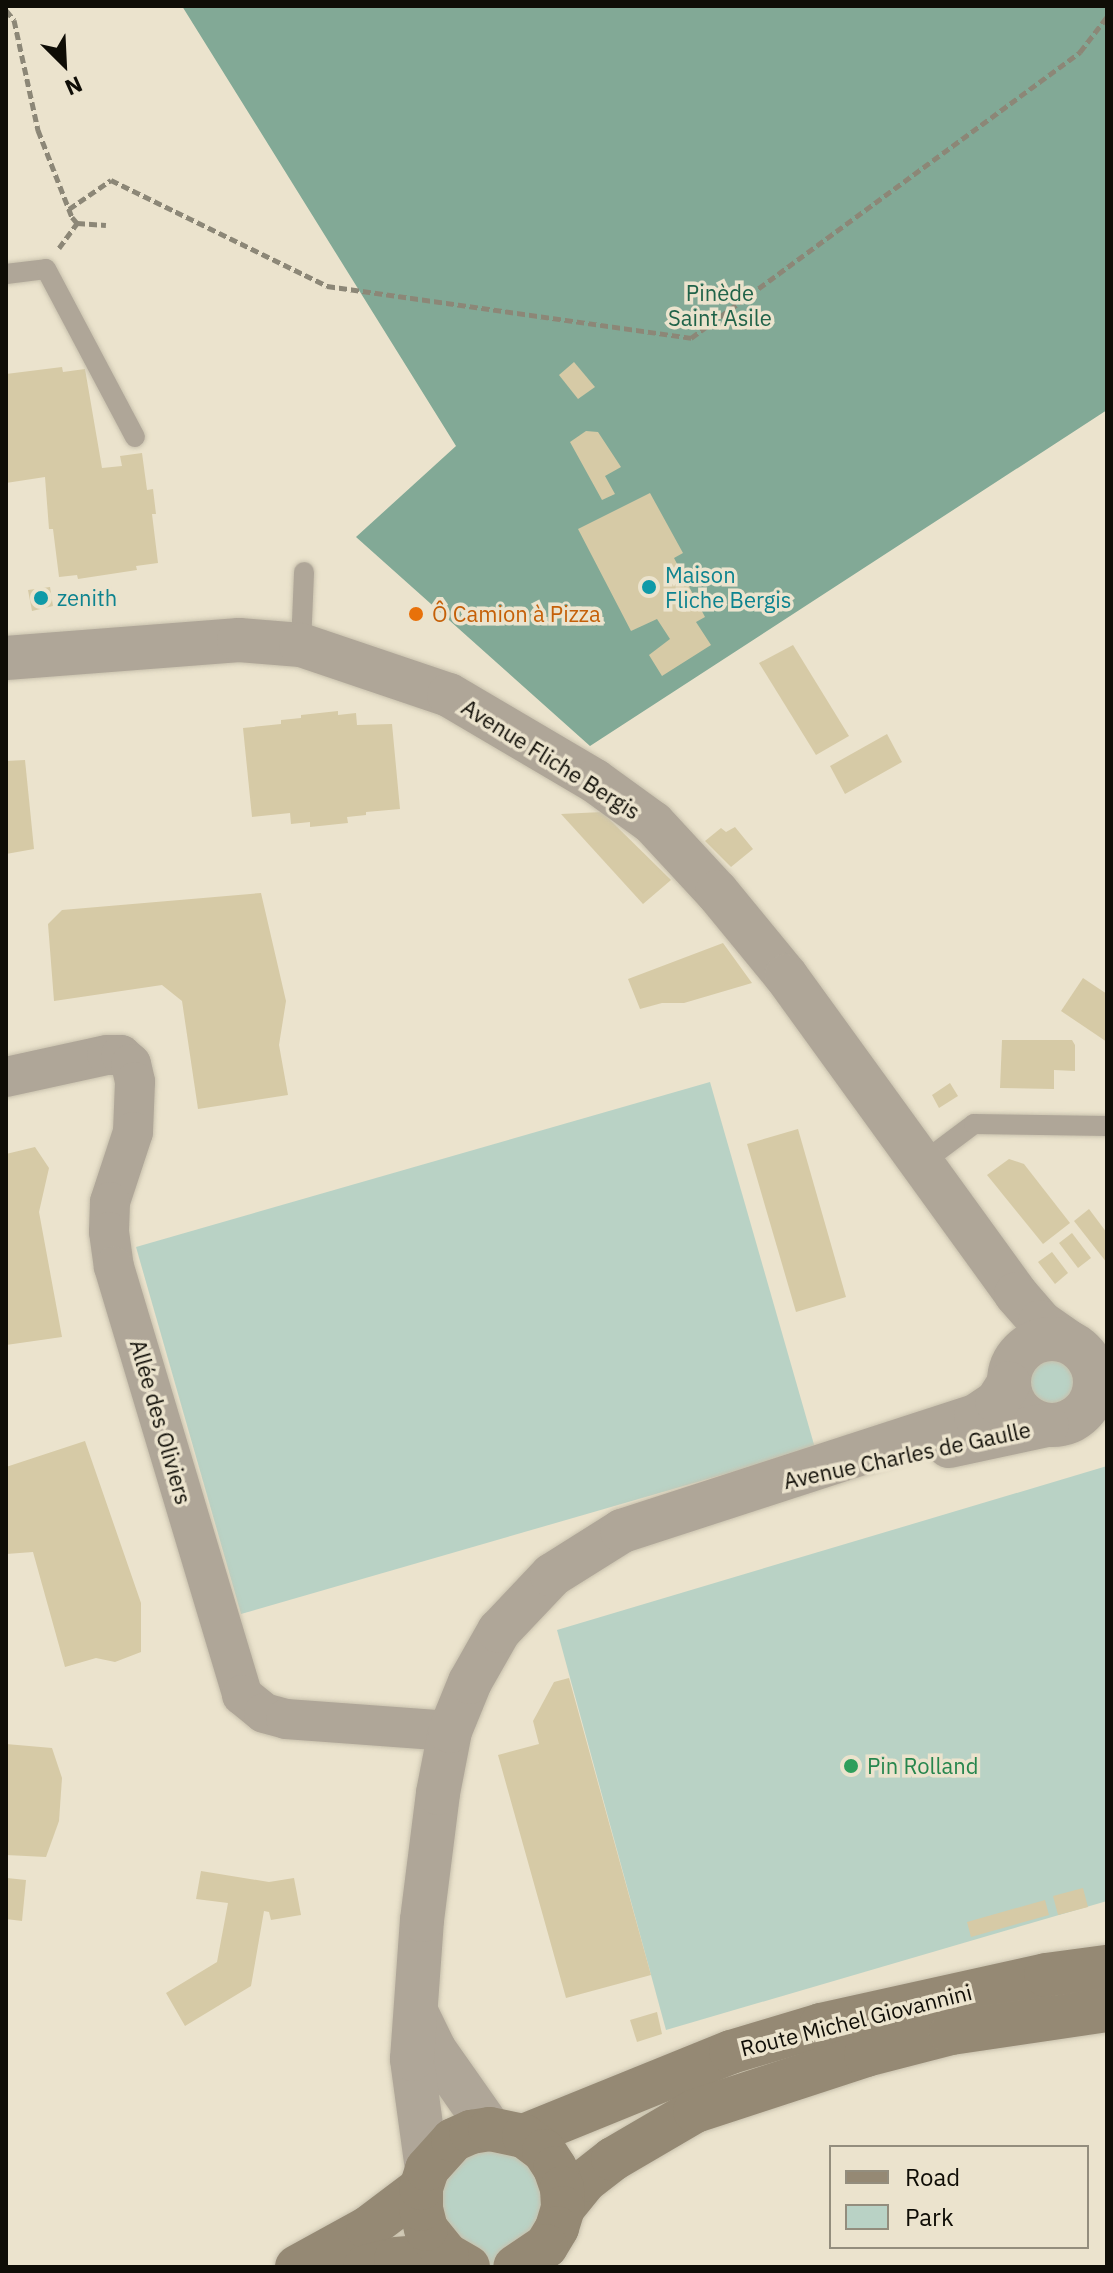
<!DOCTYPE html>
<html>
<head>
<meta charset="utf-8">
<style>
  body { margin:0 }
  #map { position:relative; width:1113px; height:2273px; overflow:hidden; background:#ebe3cd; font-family:"IBM Plex Sans",sans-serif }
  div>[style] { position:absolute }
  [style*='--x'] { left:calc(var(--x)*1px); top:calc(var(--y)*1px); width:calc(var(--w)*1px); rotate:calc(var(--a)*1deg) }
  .green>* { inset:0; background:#b9d2c5 }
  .round { border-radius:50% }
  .forest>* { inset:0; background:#82a996 }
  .building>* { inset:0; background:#d6caa6 }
  .path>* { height:5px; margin-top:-2.5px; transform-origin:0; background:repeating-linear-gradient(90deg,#8c8777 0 8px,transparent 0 12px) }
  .roads { filter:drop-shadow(0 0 2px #c8c1ad) drop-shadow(0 0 2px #c8c1ad) }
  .service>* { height:20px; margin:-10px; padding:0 10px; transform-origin:10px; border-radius:10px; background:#afa698 }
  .minor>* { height:40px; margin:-20px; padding:0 20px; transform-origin:20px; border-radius:20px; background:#afa698 }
  .tertiary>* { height:44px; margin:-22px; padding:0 22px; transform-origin:22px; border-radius:22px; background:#afa698 }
  .tertiary>.ring { margin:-22px; padding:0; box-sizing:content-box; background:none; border:44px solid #afa698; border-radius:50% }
  .secondary>* { height:44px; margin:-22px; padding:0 22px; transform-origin:22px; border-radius:22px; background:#958974 }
  .dots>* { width:22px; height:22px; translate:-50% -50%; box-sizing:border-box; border:4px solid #ebe3cd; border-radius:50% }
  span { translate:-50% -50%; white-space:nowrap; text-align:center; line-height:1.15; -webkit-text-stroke:7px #ebe3cd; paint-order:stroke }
  .park-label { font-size:22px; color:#206349 }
  .culture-label { font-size:22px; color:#0d838f }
  .left { translate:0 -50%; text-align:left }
  .food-label { font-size:22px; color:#c56008 }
  .street-label { font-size:22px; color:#0f0d06 }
  .leisure-label { font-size:22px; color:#27864d }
  .frame { position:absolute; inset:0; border:8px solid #0f0d06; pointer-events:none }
  .legend { position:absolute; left:829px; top:2145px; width:260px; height:104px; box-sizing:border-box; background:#ebe3cd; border:2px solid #938d7d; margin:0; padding:10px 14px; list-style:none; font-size:24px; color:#0f0d06 }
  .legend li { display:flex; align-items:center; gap:16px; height:40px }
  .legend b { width:40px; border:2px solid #938d7d }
  .north { position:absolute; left:24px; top:24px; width:80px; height:80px; -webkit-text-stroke:6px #ebe3cd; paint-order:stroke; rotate:156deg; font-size:22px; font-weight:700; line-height:32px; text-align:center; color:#0f0d06 }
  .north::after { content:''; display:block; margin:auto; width:28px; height:36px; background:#0f0d06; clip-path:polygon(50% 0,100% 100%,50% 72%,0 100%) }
</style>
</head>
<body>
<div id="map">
  <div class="green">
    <div style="clip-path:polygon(710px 1082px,815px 1448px,241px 1614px,136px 1247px)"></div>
    <div class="round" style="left:1010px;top:1340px;width:84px;height:84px"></div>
    <div style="clip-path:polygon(1107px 1466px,1107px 1901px,666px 2030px,557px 1630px)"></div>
    <div style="clip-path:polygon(490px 2129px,562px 2188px,515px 2267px,468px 2267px,421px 2188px)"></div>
  </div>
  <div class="forest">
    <div style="clip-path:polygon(182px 6px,1107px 6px,1107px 410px,590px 746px,356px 537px,456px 446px)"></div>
  </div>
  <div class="building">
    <div style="clip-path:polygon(574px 362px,595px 387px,578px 399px,559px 375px)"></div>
    <div style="clip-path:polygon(62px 367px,63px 372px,85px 369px,102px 468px,122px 466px,120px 456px,142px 453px,147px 490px,153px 489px,156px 514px,152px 514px,158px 563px,136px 566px,137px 570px,78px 579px,77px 575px,59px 577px,53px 529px,49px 529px,45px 477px,6px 483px,6px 374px)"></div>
    <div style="clip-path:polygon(586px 431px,598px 432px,621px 467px,605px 476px,615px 494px,602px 500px,570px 442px)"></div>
    <div style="clip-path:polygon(650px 493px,683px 553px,674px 558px,705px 617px,696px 622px,711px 645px,662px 676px,649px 655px,670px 639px,657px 619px,631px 631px,578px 529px)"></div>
    <div style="clip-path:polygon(50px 587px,53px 606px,32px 611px,28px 590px)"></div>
    <div style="clip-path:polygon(793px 645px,849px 736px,816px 755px,759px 663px)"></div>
    <div style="clip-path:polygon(338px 711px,338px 715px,356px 713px,357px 725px,392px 724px,400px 809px,366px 812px,366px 815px,347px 817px,348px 823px,310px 827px,310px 822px,291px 824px,290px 813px,252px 817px,243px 728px,281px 724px,281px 720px,301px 718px,301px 715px)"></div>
    <div style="clip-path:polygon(887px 734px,902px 762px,845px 794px,830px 766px)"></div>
    <div style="clip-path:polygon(25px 760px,34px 849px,6px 854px,6px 761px)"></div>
    <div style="clip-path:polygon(602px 812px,671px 880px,643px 904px,561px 814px)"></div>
    <div style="clip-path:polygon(735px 827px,753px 849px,731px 867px,705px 841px,721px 828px,726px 832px)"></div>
    <div style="clip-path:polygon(261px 893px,286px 1001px,279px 1045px,288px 1095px,198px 1109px,182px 1001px,162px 985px,54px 1001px,48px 924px,62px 910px)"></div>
    <div style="clip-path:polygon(723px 943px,752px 983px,684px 1003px,662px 1003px,640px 1009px,628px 979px)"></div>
    <div style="clip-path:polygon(1083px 978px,1107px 994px,1107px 1042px,1061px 1011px)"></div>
    <div style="clip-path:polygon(1002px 1040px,1072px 1040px,1075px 1045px,1075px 1071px,1054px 1070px,1054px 1089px,1000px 1088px)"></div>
    <div style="clip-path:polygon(950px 1083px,958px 1096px,939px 1108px,932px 1095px)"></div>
    <div style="clip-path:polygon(798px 1129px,846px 1297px,796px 1312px,747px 1144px)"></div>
    <div style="clip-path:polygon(35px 1147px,49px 1168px,39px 1212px,62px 1337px,6px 1345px,6px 1154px)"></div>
    <div style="clip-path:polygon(1009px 1159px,1024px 1164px,1070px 1223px,1043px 1244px,987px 1175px)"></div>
    <div style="clip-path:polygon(1089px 1209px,1107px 1233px,1107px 1263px,1074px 1221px)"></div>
    <div style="clip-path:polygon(1072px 1233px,1091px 1258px,1078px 1268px,1059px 1243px)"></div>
    <div style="clip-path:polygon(1052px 1252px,1068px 1273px,1055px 1284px,1038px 1262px)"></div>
    <div style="clip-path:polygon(85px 1441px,141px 1603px,141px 1652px,115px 1662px,96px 1658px,65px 1667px,33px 1552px,6px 1554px,6px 1467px)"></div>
    <div style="clip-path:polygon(569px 1678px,651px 1975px,566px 1998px,498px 1755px,539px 1744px,533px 1721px,554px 1682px)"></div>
    <div style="clip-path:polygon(6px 1744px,52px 1748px,62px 1778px,59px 1821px,46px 1857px,6px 1855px)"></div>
    <div style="clip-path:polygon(201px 1871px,269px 1882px,294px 1878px,301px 1915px,271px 1920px,269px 1912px,264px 1911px,251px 1986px,185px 2026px,166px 1993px,217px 1962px,228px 1903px,196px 1899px)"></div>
    <div style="clip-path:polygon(7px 1878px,26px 1880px,22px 1921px,6px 1919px)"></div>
    <div style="clip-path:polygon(1083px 1888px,1088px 1907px,1058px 1915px,1053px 1896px)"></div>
    <div style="clip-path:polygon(1045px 1900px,1049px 1915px,971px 1937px,967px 1922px)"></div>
    <div style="clip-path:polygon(657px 2012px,662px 2034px,637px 2042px,630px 2020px)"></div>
  </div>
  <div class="path">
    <div style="--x:6;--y:10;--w:13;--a:51"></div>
    <div style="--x:14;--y:20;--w:113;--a:77.7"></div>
    <div style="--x:38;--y:130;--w:93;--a:68.7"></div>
    <div style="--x:72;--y:217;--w:8;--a:50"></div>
    <div style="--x:77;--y:223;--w:29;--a:4"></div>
    <div style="--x:69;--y:209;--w:51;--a:-34.6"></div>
    <div style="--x:111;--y:180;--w:241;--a:26.1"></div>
    <div style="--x:327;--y:286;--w:368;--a:8.1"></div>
    <div style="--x:691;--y:338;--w:483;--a:-36.3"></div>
    <div style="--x:1080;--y:52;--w:44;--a:-52.4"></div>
    <div style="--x:59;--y:248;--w:31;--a:-54"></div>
  </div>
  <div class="roads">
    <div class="service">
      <div style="--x:6;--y:274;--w:40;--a:-7.1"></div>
      <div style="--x:46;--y:269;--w:190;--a:62.1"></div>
      <div style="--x:301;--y:645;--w:73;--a:-87.6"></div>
      <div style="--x:922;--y:1163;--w:65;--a:-36.9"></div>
      <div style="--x:974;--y:1124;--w:133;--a:0.9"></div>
    </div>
    <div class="minor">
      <div style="--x:6;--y:1077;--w:103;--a:-12.3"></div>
      <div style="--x:107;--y:1055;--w:14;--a:0"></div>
      <div style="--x:121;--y:1055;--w:13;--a:42"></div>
      <div style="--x:131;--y:1064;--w:18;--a:77"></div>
      <div style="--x:135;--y:1082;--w:50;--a:92.3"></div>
      <div style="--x:133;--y:1132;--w:74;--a:108.2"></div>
      <div style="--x:110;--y:1202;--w:30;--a:92"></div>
      <div style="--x:109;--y:1232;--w:35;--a:82"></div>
      <div style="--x:114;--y:1267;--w:447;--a:73.3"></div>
      <div style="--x:242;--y:1695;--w:28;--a:39"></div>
      <div style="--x:264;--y:1713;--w:23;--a:15"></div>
      <div style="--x:286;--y:1719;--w:164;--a:4.2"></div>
    </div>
    <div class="tertiary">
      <div style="--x:6;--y:658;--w:234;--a:-4.4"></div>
      <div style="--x:239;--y:640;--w:62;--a:4.6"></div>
      <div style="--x:301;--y:645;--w:156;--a:18.7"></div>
      <div style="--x:449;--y:695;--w:169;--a:30.5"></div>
      <div style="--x:595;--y:781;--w:72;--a:35.9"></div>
      <div style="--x:653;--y:823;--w:94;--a:47.2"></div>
      <div style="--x:717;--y:892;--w:109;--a:50.6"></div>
      <div style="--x:786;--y:976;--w:392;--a:54.1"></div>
      <div style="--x:1016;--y:1294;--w:37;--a:49"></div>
      <div style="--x:1040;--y:1322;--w:32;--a:35"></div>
      <div class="ring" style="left:1009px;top:1339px;width:42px;height:42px"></div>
      <div style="--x:949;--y:1446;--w:100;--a:-12.1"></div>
      <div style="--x:418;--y:2016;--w:37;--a:64"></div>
      <div style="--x:434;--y:2049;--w:98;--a:55"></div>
      <div style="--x:427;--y:2169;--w:111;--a:-97.8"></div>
      <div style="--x:412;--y:2059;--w:139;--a:-85.9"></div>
      <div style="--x:422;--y:1920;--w:128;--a:-82.8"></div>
      <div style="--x:438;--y:1793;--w:63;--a:-79"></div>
      <div style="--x:450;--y:1731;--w:53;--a:-67.8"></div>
      <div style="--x:470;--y:1682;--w:59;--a:-60.4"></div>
      <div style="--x:499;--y:1631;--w:77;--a:-46.6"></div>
      <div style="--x:552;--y:1575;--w:83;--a:-32.2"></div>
      <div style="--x:622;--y:1531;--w:372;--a:-18"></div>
      <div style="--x:976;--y:1416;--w:25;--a:-34"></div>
      <div style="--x:997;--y:1402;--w:22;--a:-58"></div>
    </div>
    <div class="secondary">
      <div style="--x:524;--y:2136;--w:223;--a:-22.1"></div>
      <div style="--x:731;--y:2052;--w:94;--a:-16.7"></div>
      <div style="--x:821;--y:2025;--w:230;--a:-12.5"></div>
      <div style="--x:1046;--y:1975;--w:62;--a:-7.5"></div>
      <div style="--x:563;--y:2208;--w:36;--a:-51"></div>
      <div style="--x:586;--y:2180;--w:34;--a:-38"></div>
      <div style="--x:613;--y:2159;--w:95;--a:-30.3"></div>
      <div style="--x:695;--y:2111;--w:180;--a:-18.1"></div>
      <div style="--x:866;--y:2055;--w:88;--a:-14.5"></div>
      <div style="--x:951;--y:2033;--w:158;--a:-8.4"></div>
      <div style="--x:297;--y:2267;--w:81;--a:-28.8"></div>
      <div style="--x:368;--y:2228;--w:66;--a:-37"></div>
      <div style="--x:365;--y:2267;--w:32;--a:-14"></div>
      <div style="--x:396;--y:2259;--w:51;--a:-4.5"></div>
      <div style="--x:468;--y:2267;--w:24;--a:-150"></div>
      <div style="--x:447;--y:2255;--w:33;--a:-129"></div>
      <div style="--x:426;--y:2229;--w:21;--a:-104"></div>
      <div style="--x:421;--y:2209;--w:21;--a:-90"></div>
      <div style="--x:421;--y:2188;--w:20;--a:-72"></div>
      <div style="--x:427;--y:2169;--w:39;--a:-48"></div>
      <div style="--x:453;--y:2140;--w:20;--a:-24"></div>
      <div style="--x:471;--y:2132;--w:19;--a:-9"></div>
      <div style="--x:490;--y:2129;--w:35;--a:12"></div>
      <div style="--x:524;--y:2136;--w:25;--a:37"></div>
      <div style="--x:544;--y:2151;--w:20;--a:57"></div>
      <div style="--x:555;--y:2168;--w:21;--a:71"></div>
      <div style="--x:562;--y:2188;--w:20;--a:87"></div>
      <div style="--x:563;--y:2208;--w:21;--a:107"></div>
      <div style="--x:557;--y:2228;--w:21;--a:121"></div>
      <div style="--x:546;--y:2246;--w:37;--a:146"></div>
    </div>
  </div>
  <div class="dots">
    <div style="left:649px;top:587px;background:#0f9aa8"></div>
    <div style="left:41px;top:598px;background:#0f9aa8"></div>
    <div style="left:416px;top:614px;background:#e8710a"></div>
    <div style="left:851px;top:1766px;background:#2e9e5b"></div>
  </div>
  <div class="park-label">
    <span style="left:720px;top:305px">Pinède<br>Saint Asile</span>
  </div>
  <div class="culture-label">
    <span class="left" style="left:665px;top:587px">Maison<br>Fliche Bergis</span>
    <span class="left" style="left:57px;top:598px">zenith</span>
  </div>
  <div class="food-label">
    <span class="left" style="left:432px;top:614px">Ô Camion à Pizza</span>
  </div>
  <div class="street-label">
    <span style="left:551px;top:759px;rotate:32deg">Avenue Fliche Bergis</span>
    <span style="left:161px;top:1422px;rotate:74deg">Allée des Oliviers</span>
    <span style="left:907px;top:1455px;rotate:-12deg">Avenue Charles de Gaulle</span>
    <span style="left:856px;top:2020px;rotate:-14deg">Route Michel Giovannini</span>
  </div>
  <div class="leisure-label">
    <span class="left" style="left:867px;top:1766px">Pin Rolland</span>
  </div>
  <div class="frame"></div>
  <ul class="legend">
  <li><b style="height:10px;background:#958974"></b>Road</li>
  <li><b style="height:22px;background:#b9d2c5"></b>Park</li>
  </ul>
  <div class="north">N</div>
</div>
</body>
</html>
